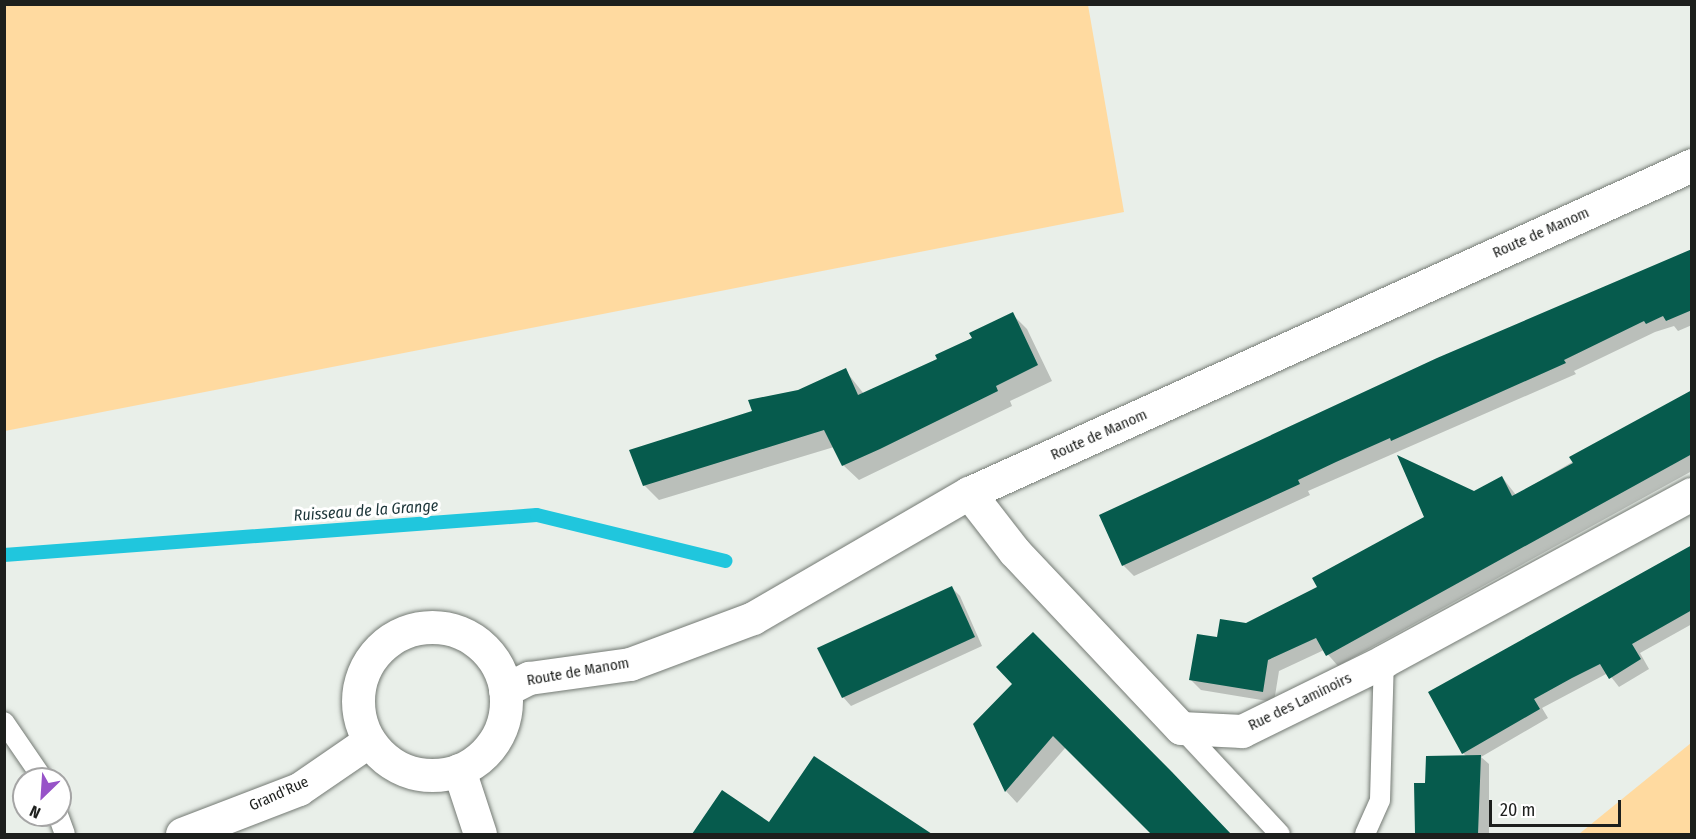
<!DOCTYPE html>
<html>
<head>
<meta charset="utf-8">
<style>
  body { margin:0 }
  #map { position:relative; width:1696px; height:839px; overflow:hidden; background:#e9efe9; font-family:"Fira Sans Condensed",sans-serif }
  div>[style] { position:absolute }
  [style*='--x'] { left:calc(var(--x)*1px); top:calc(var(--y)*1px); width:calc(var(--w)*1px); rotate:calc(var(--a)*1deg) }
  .green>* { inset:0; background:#ffdaa0 }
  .shadow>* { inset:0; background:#0003 }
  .stream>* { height:14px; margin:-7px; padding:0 7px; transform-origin:7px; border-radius:7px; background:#20c6dd }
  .building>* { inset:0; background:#065b4d }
  .roads { filter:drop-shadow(0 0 2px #747a74) drop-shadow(0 0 2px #747a74) }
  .lane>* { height:20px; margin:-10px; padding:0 10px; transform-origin:10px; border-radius:10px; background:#fff }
  .street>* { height:33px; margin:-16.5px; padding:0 16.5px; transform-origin:16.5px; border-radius:16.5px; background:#fff }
  .secondary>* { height:33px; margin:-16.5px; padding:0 16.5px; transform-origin:16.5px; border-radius:16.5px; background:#fff }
  .secondary>.ring { margin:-16.5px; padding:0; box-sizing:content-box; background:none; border:33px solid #fff; border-radius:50% }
  span { translate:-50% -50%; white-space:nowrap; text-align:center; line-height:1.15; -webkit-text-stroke:6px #fff; paint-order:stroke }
  .street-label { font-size:15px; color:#1d1f1d }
  .water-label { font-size:16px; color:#1c3539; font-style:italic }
  .frame { position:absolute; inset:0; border:6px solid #1d1f1d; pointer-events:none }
  .north { position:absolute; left:12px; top:767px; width:60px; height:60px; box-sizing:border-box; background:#fff; border:2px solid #a5a5a5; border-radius:50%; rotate:205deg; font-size:16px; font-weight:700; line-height:24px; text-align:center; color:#1d1f1d }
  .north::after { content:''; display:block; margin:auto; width:21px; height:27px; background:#9753c8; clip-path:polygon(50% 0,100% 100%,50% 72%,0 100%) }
  .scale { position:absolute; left:1489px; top:800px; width:132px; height:27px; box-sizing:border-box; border:3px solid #1d1f1d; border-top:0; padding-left:8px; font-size:18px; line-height:21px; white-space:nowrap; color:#1d1f1d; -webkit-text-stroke:4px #fff; paint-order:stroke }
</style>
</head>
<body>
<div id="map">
  <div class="green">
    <div style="clip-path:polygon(5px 4px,1088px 5px,1124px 212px,5px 431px)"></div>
    <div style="clip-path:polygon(1691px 743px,1691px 834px,1579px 834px)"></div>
  </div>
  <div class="shadow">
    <div style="clip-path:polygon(1692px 251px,1692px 325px,1678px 331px,1674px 326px,1655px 332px,1574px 371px,1576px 374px,1308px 491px,1310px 495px,1134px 576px,1123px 565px)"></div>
    <div style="clip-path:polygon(1012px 314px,1027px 329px,1052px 381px,1010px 401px,1012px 406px,859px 480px,843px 465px,834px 447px,659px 500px,644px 485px,754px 412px,798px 391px,845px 370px,864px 394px,939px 360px)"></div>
    <div style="clip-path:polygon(1692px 392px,1692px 471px,1338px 666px,1324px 650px,1279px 671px,1274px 702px,1201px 690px,1190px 679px,1218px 639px,1319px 588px,1474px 492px,1502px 477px,1516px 495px)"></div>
    <div style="clip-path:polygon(1692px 547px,1692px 624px,1640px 653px,1649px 669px,1619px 687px,1608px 673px,1542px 708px,1548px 718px,1481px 757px,1489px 764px,1489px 834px,1416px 834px,1415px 785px,1426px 785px,1467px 757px,1463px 753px)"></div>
    <div style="clip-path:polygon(951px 587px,960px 596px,982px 646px,851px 706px,843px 697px)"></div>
    <div style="clip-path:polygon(1033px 634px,1227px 834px,1153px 834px,1066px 747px,1017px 803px,1006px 791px,975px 724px,1014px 684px)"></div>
    <div style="clip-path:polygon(814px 758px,929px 834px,693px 834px,722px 792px,770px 824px)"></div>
  </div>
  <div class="stream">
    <div style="--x:4;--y:555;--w:534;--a:-4.29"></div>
    <div style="--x:537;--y:515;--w:194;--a:13.7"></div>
  </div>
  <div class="building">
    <div style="clip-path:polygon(1692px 249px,1692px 310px,1666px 321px,1663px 316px,1646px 324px,1644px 321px,1564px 360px,1566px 363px,1391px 441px,1390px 438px,1336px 462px,1298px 480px,1300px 484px,1122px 566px,1099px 515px,1437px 358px)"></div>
    <div style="clip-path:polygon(1013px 312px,1038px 365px,996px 386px,998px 391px,880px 449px,842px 466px,824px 430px,643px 486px,629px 450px,752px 411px,748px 400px,798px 390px,846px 368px,858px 395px,937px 359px,935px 355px,972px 338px,969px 333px)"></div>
    <div style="clip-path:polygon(1692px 390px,1692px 454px,1326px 656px,1316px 638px,1268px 660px,1263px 692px,1189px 680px,1197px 634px,1217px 637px,1220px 619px,1246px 623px,1317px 587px,1312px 578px,1424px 517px,1397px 455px,1474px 491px,1502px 476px,1512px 496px,1573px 463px,1569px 457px)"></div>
    <div style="clip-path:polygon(1692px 545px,1692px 610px,1632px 644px,1641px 659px,1609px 679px,1600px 664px,1572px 678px,1534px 699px,1540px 709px,1462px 754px,1428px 692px)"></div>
    <div style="clip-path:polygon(952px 586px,975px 637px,842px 698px,817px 648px)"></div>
    <div style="clip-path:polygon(1033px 632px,1172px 772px,1231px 834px,1151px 834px,1053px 736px,1005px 792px,973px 724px,1012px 684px,996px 667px)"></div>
    <div style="clip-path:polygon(1481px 755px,1478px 834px,1415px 834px,1414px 783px,1425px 783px,1426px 756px)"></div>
    <div style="clip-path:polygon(814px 756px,932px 834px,692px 834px,722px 790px,769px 822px)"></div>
  </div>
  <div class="roads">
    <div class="lane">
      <div style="--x:4;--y:722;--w:69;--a:55.6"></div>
      <div style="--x:1181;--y:728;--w:145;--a:47"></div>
      <div style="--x:58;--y:815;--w:20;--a:70"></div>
      <div style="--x:1365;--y:834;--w:37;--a:-66"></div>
      <div style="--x:1380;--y:800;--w:139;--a:-88.4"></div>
    </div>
    <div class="street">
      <div style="--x:969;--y:493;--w:73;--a:52.2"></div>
      <div style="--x:1014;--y:551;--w:243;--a:46.7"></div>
      <div style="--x:1181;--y:728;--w:61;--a:2.8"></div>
      <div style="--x:1242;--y:731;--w:158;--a:-26.2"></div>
      <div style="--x:1384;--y:661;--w:350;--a:-28.5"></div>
      <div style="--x:459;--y:770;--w:67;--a:71.8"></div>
    </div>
    <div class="secondary">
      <div class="ring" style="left:358px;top:627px;width:115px;height:115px"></div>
      <div style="--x:505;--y:690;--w:27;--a:-27"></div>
      <div style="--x:529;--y:678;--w:102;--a:-7.9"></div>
      <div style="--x:630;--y:664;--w:131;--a:-20.5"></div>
      <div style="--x:753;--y:618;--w:250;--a:-30.1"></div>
      <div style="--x:969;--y:493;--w:794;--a:-24.4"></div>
      <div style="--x:182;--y:834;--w:125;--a:-21"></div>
      <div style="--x:299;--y:789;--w:85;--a:-34.4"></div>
    </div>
  </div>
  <div class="street-label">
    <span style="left:1541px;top:233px;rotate:-24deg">Route de Manom</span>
    <span style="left:1099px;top:435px;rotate:-24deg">Route de Manom</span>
    <span style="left:578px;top:672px;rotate:-10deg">Route de Manom</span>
    <span style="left:1300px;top:702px;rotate:-26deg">Rue des Laminoirs</span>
    <span style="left:279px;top:794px;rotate:-24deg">Grand'Rue</span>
  </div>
  <div class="water-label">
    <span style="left:366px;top:511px;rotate:-4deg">Ruisseau de la Grange</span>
  </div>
  <div class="frame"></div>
  <div class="north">N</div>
  <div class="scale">20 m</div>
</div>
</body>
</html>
